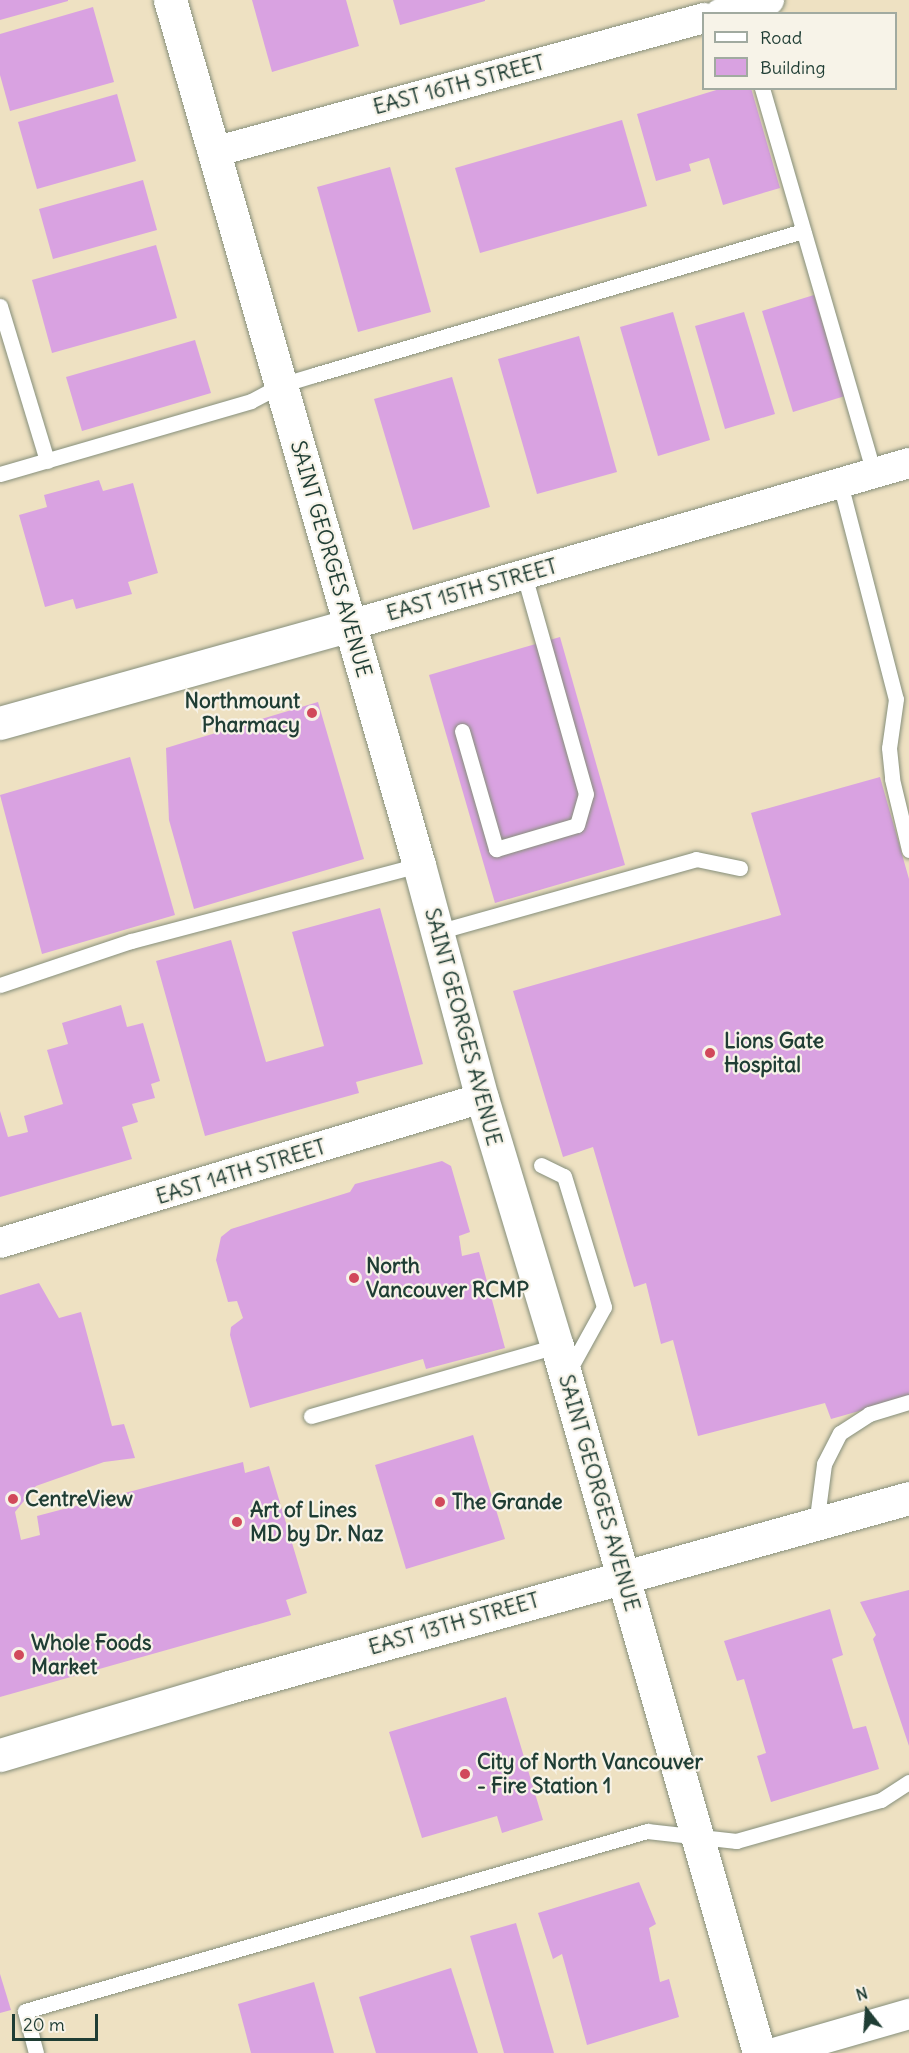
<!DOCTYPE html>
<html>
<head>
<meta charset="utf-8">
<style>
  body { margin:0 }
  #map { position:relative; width:909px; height:2053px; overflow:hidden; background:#eee1c2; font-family:Delius,sans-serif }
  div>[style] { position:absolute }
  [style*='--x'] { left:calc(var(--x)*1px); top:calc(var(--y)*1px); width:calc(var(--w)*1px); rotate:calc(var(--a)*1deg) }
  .building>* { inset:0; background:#d9a2e1 }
  .roads { filter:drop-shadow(0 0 2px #868f7b) drop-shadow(0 0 2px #868f7b) }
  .lane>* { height:15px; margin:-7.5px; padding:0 7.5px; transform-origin:7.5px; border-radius:7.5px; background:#fff }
  .street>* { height:30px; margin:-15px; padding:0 15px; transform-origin:15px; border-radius:15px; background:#fff }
  .secondary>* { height:33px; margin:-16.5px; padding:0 16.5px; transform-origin:16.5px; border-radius:16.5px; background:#fff }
  .dots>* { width:16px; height:16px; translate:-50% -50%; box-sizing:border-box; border:3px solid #f7f3e8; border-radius:50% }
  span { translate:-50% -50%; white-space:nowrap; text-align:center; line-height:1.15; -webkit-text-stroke:4.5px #f7f3e8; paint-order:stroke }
  .street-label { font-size:21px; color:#1f3d34 }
  .poi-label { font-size:21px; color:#1f3d34; font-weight:700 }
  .right { translate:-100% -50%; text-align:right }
  .left { translate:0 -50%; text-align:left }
  .legend { position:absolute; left:702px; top:12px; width:195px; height:78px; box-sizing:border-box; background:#f7f3e8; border:2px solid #a1aaa0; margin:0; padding:8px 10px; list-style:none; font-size:18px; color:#1f3d34 }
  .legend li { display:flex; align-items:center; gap:12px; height:30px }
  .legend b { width:30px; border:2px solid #a1aaa0 }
  .north { position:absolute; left:837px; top:1981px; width:60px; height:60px; -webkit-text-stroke:4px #f7f3e8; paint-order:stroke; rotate:343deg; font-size:16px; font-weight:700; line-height:24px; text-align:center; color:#1f3d34 }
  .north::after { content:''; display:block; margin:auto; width:21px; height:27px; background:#1f3d34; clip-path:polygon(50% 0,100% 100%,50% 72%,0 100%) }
  .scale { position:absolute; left:12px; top:2014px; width:86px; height:27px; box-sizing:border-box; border:3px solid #1f3d34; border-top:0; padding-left:8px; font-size:18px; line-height:21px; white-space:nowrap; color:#1f3d34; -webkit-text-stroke:4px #f7f3e8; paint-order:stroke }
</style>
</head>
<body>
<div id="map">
  <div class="building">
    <div style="clip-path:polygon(0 0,68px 0,68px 1px,0 20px)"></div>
    <div style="clip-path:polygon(252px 0,346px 0,359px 46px,272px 72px)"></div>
    <div style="clip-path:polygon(393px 0,485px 0,485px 1px,400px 25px)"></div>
    <div style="clip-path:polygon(93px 7px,114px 82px,10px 111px,0 75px,0 34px)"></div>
    <div style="clip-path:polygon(723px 88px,751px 88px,780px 188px,723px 205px,709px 158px,689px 164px,691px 171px,656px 181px,637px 114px)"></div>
    <div style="clip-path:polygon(117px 94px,136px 161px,37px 189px,18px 122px)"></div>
    <div style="clip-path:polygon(622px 120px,647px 206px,480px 253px,455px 168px)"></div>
    <div style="clip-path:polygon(390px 167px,431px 312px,358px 332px,317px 187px)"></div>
    <div style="clip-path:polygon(143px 180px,157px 230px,53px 259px,39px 209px)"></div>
    <div style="clip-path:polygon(156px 245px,177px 318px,52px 353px,32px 280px)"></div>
    <div style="clip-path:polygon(814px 295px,845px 396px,793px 412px,762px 311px)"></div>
    <div style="clip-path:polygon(673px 312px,710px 440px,658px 456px,620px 327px)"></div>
    <div style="clip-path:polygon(744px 312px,775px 414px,725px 429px,695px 326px)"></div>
    <div style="clip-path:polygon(579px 336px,617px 472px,537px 494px,498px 359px)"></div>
    <div style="clip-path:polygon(195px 340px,211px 393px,82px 431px,66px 377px)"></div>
    <div style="clip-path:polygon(452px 377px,490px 507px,413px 530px,374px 399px)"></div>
    <div style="clip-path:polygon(99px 480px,103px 491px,133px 483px,158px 573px,128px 582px,132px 594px,76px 609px,73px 599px,45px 607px,19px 515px,47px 507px,44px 495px)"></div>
    <div style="clip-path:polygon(560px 637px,625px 865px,495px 903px,429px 675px)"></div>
    <div style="clip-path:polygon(318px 702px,364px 859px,194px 909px,169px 820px,166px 748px)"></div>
    <div style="clip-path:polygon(130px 757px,175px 915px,42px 954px,0 795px)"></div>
    <div style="clip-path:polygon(880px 777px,909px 879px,909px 1397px,831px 1419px,825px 1403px,698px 1436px,673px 1340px,661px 1344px,646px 1283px,634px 1287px,593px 1147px,563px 1157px,513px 991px,781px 915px,751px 813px)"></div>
    <div style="clip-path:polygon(380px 908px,423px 1064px,356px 1082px,359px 1093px,205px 1136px,156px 961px,231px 940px,266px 1062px,324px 1046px,292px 932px)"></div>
    <div style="clip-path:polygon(121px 1005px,127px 1027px,143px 1023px,160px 1081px,151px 1084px,155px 1098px,132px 1104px,138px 1122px,122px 1127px,132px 1159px,0 1197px,0 1111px,8px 1137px,28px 1132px,24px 1116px,63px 1104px,47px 1050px,68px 1044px,62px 1023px)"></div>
    <div style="clip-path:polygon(442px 1161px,451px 1166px,470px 1232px,459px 1236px,462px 1256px,479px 1252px,505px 1348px,426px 1369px,423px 1359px,250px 1408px,230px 1335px,231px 1327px,243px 1318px,237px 1301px,228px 1302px,216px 1260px,221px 1237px,231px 1229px,350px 1192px,355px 1184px)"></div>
    <div style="clip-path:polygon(39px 1283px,59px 1318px,81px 1312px,112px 1426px,124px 1424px,135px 1458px,104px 1462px,36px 1486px,15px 1512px,21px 1540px,40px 1535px,37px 1516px,243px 1462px,245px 1473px,269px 1466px,307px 1593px,286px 1600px,291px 1615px,0 1697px,0 1295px)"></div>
    <div style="clip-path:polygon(473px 1435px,505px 1539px,406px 1569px,375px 1465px)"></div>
    <div style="clip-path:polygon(909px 1590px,909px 1746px,873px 1639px,876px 1635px,860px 1602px)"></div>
    <div style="clip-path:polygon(830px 1609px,843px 1655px,832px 1659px,853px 1729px,866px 1726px,879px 1769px,771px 1802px,757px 1756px,766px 1753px,744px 1679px,737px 1681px,724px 1641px)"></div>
    <div style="clip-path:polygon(506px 1697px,543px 1820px,502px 1833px,497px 1816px,422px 1838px,389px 1732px)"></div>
    <div style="clip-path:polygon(639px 1882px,656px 1924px,649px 1928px,660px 1982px,669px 1979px,679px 2017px,587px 2045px,562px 1954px,553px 1959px,538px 1913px)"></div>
    <div style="clip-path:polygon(516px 1923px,554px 2053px,504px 2053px,470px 1936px)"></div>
    <div style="clip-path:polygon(451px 1968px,478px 2053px,376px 2053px,359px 1997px)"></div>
    <div style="clip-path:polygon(0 1974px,11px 2010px,0 2013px)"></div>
    <div style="clip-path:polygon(314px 1982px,334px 2053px,251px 2053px,238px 2004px)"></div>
  </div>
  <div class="roads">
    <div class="lane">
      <div style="--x:762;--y:88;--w:401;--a:73.8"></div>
      <div style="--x:0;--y:306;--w:162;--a:73.1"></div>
      <div style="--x:0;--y:474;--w:261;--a:-16.2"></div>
      <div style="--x:251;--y:401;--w:34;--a:-28"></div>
      <div style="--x:281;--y:385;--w:34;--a:-17"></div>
      <div style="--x:314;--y:375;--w:510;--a:-16.41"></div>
      <div style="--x:840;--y:483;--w:223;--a:75.5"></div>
      <div style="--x:896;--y:699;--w:49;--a:98.1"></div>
      <div style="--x:889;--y:748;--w:31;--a:84"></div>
      <div style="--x:892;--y:779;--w:73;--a:76.5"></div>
      <div style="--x:462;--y:731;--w:123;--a:73.9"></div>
      <div style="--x:496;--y:849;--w:84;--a:-16.5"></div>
      <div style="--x:577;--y:825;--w:32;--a:-74"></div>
      <div style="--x:586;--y:794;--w:228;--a:-105.8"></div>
      <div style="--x:437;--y:932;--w:269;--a:-15.7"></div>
      <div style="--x:696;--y:859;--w:45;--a:11.6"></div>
      <div style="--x:0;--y:985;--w:138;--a:-18.6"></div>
      <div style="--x:131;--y:941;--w:298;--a:-14.8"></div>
      <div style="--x:541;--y:1165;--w:25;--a:26"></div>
      <div style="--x:564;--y:1176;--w:137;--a:73"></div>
      <div style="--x:604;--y:1307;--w:77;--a:118.9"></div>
      <div style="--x:311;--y:1416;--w:256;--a:-15.9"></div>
      <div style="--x:816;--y:1525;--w:62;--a:-82.5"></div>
      <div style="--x:824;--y:1464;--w:35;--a:-63"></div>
      <div style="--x:840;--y:1433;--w:35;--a:-33"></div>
      <div style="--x:869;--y:1414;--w:42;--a:-16.7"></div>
      <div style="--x:36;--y:2053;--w:43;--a:-104.7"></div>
      <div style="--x:25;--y:2011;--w:648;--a:-16.14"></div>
      <div style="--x:647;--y:1831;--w:90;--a:6.4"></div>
      <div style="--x:736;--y:1841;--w:151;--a:-15.8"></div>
      <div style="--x:881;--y:1800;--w:33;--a:-33"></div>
    </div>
    <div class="street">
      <div style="--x:720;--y:14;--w:51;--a:-15.9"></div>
      <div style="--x:214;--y:152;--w:508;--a:-15.29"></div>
      <div style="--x:350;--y:625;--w:582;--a:-16.16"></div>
      <div style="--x:0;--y:1243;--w:503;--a:-16.74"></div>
      <div style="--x:774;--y:2053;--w:141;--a:-16.1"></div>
    </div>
    <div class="secondary">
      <div style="--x:170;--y:0;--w:900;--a:73.94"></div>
      <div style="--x:419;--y:865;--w:241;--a:74.9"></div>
      <div style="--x:482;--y:1098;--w:259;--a:73.2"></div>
      <div style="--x:557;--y:1346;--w:735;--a:74.05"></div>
      <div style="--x:0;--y:723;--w:363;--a:-15.6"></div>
      <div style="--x:0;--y:1755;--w:239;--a:-16.5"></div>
      <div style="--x:229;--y:1687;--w:706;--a:-15.53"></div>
    </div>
  </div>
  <div class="dots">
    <div style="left:312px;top:713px;background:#d1495b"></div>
    <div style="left:710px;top:1053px;background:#d1495b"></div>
    <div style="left:354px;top:1278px;background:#d1495b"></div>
    <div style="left:13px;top:1499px;background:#d1495b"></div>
    <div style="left:440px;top:1502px;background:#d1495b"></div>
    <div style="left:237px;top:1522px;background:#d1495b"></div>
    <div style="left:19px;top:1655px;background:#d1495b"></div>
    <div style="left:465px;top:1774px;background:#d1495b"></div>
  </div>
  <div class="street-label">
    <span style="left:459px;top:85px;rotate:-15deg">EAST 16TH STREET</span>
    <span style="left:331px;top:559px;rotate:74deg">SAINT GEORGES AVENUE</span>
    <span style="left:472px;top:590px;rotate:-16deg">EAST 15TH STREET</span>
    <span style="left:463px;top:1027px;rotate:75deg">SAINT GEORGES AVENUE</span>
    <span style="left:241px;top:1172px;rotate:-17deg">EAST 14TH STREET</span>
    <span style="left:599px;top:1493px;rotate:74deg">SAINT GEORGES AVENUE</span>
    <span style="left:454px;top:1624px;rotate:-16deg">EAST 13TH STREET</span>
  </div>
  <div class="poi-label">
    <span class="right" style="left:300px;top:713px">Northmount<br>Pharmacy</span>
    <span class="left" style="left:724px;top:1053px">Lions Gate<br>Hospital</span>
    <span class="left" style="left:366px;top:1278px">North<br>Vancouver RCMP</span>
    <span class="left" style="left:25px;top:1499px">CentreView</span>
    <span class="left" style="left:452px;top:1502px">The Grande</span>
    <span class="left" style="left:250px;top:1522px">Art of Lines<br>MD by Dr. Naz</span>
    <span class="left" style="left:31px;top:1655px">Whole Foods<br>Market</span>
    <span class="left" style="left:477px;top:1774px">City of North Vancouver<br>- Fire Station 1</span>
  </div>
  <ul class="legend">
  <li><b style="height:8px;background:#fff"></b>Road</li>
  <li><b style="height:16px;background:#d9a2e1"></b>Building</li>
  </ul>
  <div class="north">N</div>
  <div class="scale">20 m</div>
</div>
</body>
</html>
